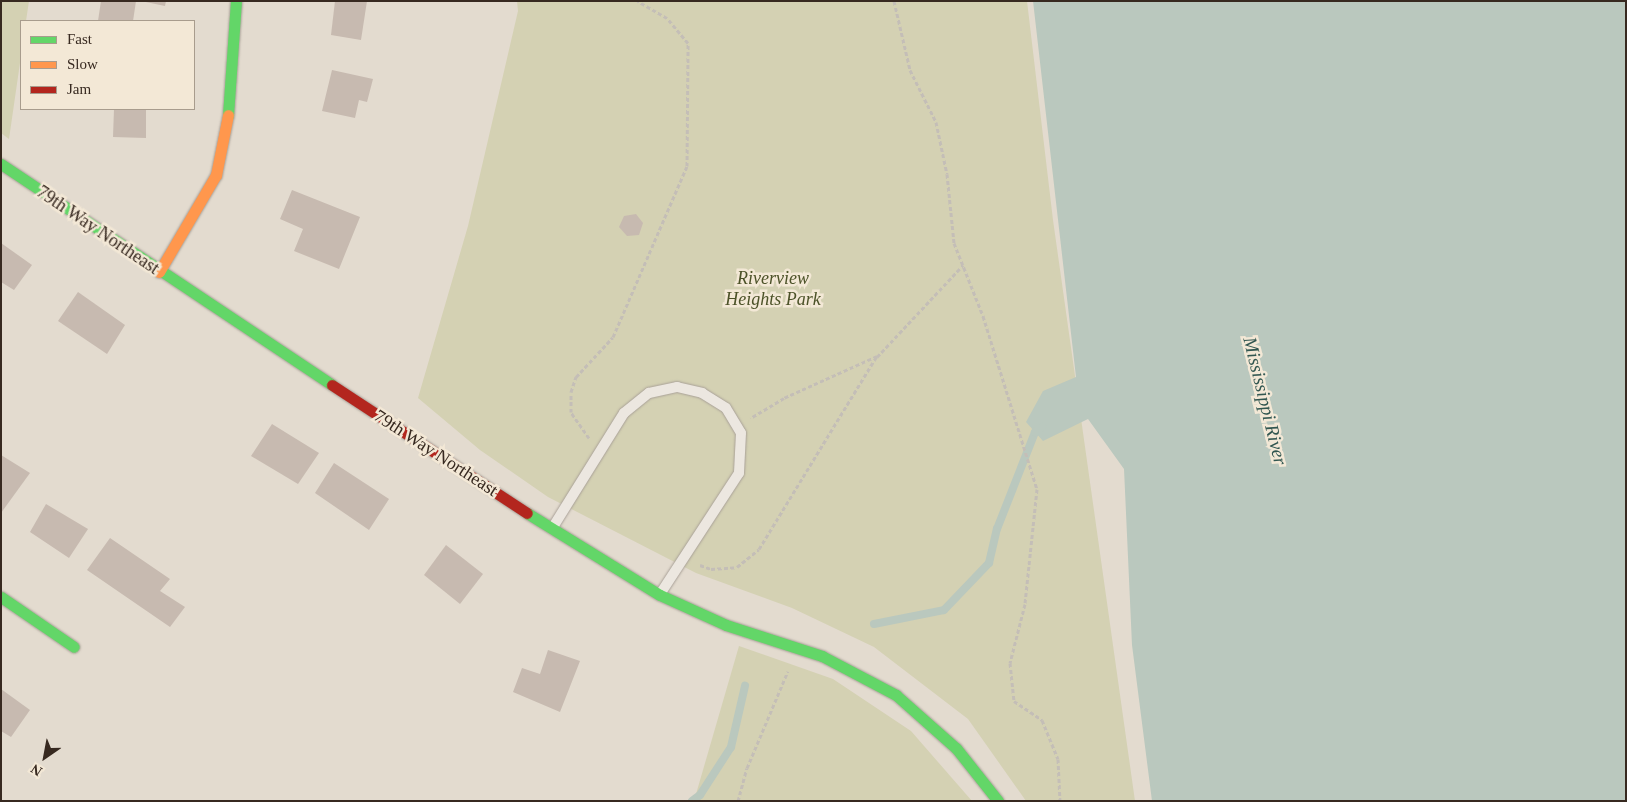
<!DOCTYPE html>
<html>
<head>
<meta charset="utf-8">
<style>
  body { margin:0 }
  #map { position:relative; width:1627px; height:802px; overflow:hidden; background:#e3dbcf; font-family:Georgia,serif }
  div>[style] { position:absolute }
  [style*='--x'] { left:calc(var(--x)*1px); top:calc(var(--y)*1px); width:calc(var(--w)*1px); rotate:calc(var(--a)*1deg) }
  .green>* { inset:0; background:#d4d1b3 }
  .water>* { inset:0; background:#bac8be }
  .stream>* { height:8px; margin:-4px; padding:0 4px; transform-origin:4px; border-radius:4px; background:#bac8be }
  .building>* { inset:0; background:#c7bab0 }
  .path>* { height:3px; margin-top:-1.5px; transform-origin:0; background:repeating-linear-gradient(90deg,#c4beb7 0 4px,transparent 0 6.5px) }
  .roads { filter:drop-shadow(0 0 1px #a9a198) drop-shadow(0 0 1px #a9a198) }
  .lane>* { height:10px; margin:-5px; padding:0 5px; transform-origin:5px; border-radius:5px; background:#ece7e0 }
  .fast>* { height:11px; margin:-5.5px; padding:0 5.5px; transform-origin:5.5px; border-radius:5.5px; background:#63d668 }
  .slow>* { height:11px; margin:-5.5px; padding:0 5.5px; transform-origin:5.5px; border-radius:5.5px; background:#ff974d }
  .jam>* { height:11px; margin:-5.5px; padding:0 5.5px; transform-origin:5.5px; border-radius:5.5px; background:#b3261e }
  span { translate:-50% -50%; white-space:nowrap; text-align:center; line-height:1.15; -webkit-text-stroke:5px #f3e8d6; paint-order:stroke }
  .street-label { font-size:18px; color:#372920 }
  .park-label { font-size:18px; color:#4c5228; font-style:italic }
  .water-label { font-size:19px; color:#315650; font-style:italic }
  .frame { position:absolute; inset:0; border:2px solid #372920; pointer-events:none }
  .legend { position:absolute; left:20px; top:20px; width:175px; height:90px; box-sizing:border-box; background:#f3e8d6; border:1px solid #a89c8d; margin:0; padding:6px 9px; list-style:none; font-size:15px; color:#372920 }
  .legend li { display:flex; align-items:center; gap:10px; height:25px }
  .legend b { width:25px; border:1px solid #a89c8d }
  .north { position:absolute; left:20px; top:732px; width:50px; height:50px; -webkit-text-stroke:4px #f3e8d6; paint-order:stroke; rotate:213deg; font-size:14px; font-weight:700; line-height:20px; text-align:center; color:#372920 }
  .north::after { content:''; display:block; margin:auto; width:18px; height:22px; background:#372920; clip-path:polygon(50% 0,100% 100%,50% 72%,0 100%) }
</style>
</head>
<body>
<div id="map">
  <div class="green">
    <div style="clip-path:polygon(1px 1px,29px 1px,26px 21px,21px 21px,21px 56px,9px 139px,1px 133px)"></div>
    <div style="clip-path:polygon(517px 1px,1027px 1px,1053px 220px,1135px 801px,1026px 801px,968px 719px,874px 647px,792px 608px,696px 573px,548px 497px,480px 450px,418px 398px,468px 226px,518px 11px)"></div>
    <div style="clip-path:polygon(739px 646px,833px 679px,911px 731px,972px 801px,694px 801px)"></div>
  </div>
  <div class="water">
    <div style="clip-path:polygon(1033px 1px,1626px 1px,1626px 801px,1152px 801px,1132px 645px,1124px 469px,1088px 419px,1043px 441px,1026px 422px,1043px 391px,1076px 377px)"></div>
  </div>
  <div class="stream">
    <div style="--x:874;--y:624;--w:71;--a:-11.3"></div>
    <div style="--x:944;--y:610;--w:65;--a:-46.2"></div>
    <div style="--x:989;--y:563;--w:35;--a:-77"></div>
    <div style="--x:997;--y:529;--w:104;--a:-68.6"></div>
    <div style="--x:1035;--y:432;--w:9;--a:-36"></div>
    <div style="--x:692;--y:801;--w:10;--a:-37"></div>
    <div style="--x:700;--y:795;--w:57;--a:-57.1"></div>
    <div style="--x:731;--y:747;--w:63;--a:-77.1"></div>
  </div>
  <div class="building">
    <div style="clip-path:polygon(101px 1px,136px 1px,133px 21px,98px 21px)"></div>
    <div style="clip-path:polygon(141px 1px,166px 1px,165px 6px)"></div>
    <div style="clip-path:polygon(335px 1px,367px 1px,361px 40px,331px 35px)"></div>
    <div style="clip-path:polygon(332px 70px,373px 79px,367px 102px,359px 100px,355px 118px,322px 111px)"></div>
    <div style="clip-path:polygon(114px 109px,146px 109px,146px 138px,113px 137px)"></div>
    <div style="clip-path:polygon(292px 190px,360px 217px,339px 269px,294px 251px,303px 229px,280px 219px)"></div>
    <div style="clip-path:polygon(636px 214px,643px 223px,639px 235px,627px 236px,619px 227px,624px 216px)"></div>
    <div style="clip-path:polygon(1px 243px,32px 265px,14px 290px,1px 282px)"></div>
    <div style="clip-path:polygon(78px 292px,125px 325px,107px 354px,58px 321px)"></div>
    <div style="clip-path:polygon(272px 424px,319px 453px,298px 484px,251px 456px)"></div>
    <div style="clip-path:polygon(1px 455px,30px 473px,1px 513px)"></div>
    <div style="clip-path:polygon(334px 463px,389px 499px,369px 530px,315px 493px)"></div>
    <div style="clip-path:polygon(46px 504px,88px 529px,69px 558px,30px 532px)"></div>
    <div style="clip-path:polygon(110px 538px,170px 579px,160px 591px,185px 607px,170px 627px,87px 570px)"></div>
    <div style="clip-path:polygon(446px 545px,483px 574px,460px 604px,424px 575px)"></div>
    <div style="clip-path:polygon(548px 650px,580px 661px,560px 712px,513px 692px,522px 668px,540px 674px)"></div>
    <div style="clip-path:polygon(1px 689px,30px 710px,11px 737px,1px 731px)"></div>
  </div>
  <div class="path">
    <div style="--x:894;--y:1;--w:71;--a:76.9"></div>
    <div style="--x:910;--y:70;--w:58;--a:63.4"></div>
    <div style="--x:936;--y:122;--w:53;--a:78.1"></div>
    <div style="--x:947;--y:174;--w:69;--a:84.2"></div>
    <div style="--x:954;--y:243;--w:79;--a:68.3"></div>
    <div style="--x:983;--y:316;--w:181;--a:72.7"></div>
    <div style="--x:1037;--y:489;--w:116;--a:96"></div>
    <div style="--x:1025;--y:604;--w:61;--a:104.3"></div>
    <div style="--x:1010;--y:663;--w:38;--a:84"></div>
    <div style="--x:1014;--y:701;--w:34;--a:34"></div>
    <div style="--x:1042;--y:720;--w:42;--a:67.7"></div>
    <div style="--x:1058;--y:759;--w:42;--a:87.3"></div>
    <div style="--x:877;--y:357;--w:126;--a:-46.9"></div>
    <div style="--x:589;--y:438;--w:32;--a:-125"></div>
    <div style="--x:571;--y:412;--w:20;--a:-90"></div>
    <div style="--x:571;--y:392;--w:16;--a:-72"></div>
    <div style="--x:576;--y:377;--w:54;--a:-47.2"></div>
    <div style="--x:613;--y:337;--w:186;--a:-66.6"></div>
    <div style="--x:687;--y:166;--w:123;--a:-89.5"></div>
    <div style="--x:688;--y:43;--w:33;--a:-130"></div>
    <div style="--x:667;--y:18;--w:34;--a:-150"></div>
    <div style="--x:700;--y:565;--w:12;--a:20"></div>
    <div style="--x:711;--y:569;--w:26;--a:-4"></div>
    <div style="--x:737;--y:567;--w:28;--a:-39"></div>
    <div style="--x:759;--y:549;--w:226;--a:-58.6"></div>
    <div style="--x:877;--y:356;--w:102;--a:155.7"></div>
    <div style="--x:784;--y:398;--w:39;--a:149"></div>
    <div style="--x:738;--y:801;--w:34;--a:-75"></div>
    <div style="--x:747;--y:768;--w:105;--a:-67.1"></div>
  </div>
  <div class="roads">
    <div class="lane">
      <div style="--x:553;--y:527;--w:134;--a:-58.1"></div>
      <div style="--x:624;--y:413;--w:32;--a:-39"></div>
      <div style="--x:649;--y:393;--w:29;--a:-12"></div>
      <div style="--x:677;--y:387;--w:26;--a:13"></div>
      <div style="--x:702;--y:393;--w:28;--a:32"></div>
      <div style="--x:726;--y:408;--w:29;--a:59"></div>
      <div style="--x:741;--y:433;--w:40;--a:92.9"></div>
      <div style="--x:739;--y:473;--w:145;--a:123.1"></div>
    </div>
    <div class="fast">
      <div style="--x:228;--y:115;--w:114;--a:-86"></div>
      <div style="--x:1;--y:164;--w:398;--a:33.7"></div>
      <div style="--x:527;--y:513;--w:156;--a:31.7"></div>
      <div style="--x:660;--y:595;--w:72;--a:24.4"></div>
      <div style="--x:726;--y:625;--w:101;--a:17.9"></div>
      <div style="--x:822;--y:656;--w:84;--a:27.8"></div>
      <div style="--x:896;--y:695;--w:80;--a:41.5"></div>
      <div style="--x:956;--y:748;--w:68;--a:51.6"></div>
      <div style="--x:1;--y:597;--w:88;--a:34.4"></div>
    </div>
    <div class="slow">
      <div style="--x:159;--y:272;--w:113;--a:-59.6"></div>
      <div style="--x:216;--y:175;--w:61;--a:-78.7"></div>
    </div>
    <div class="jam">
      <div style="--x:332;--y:385;--w:233;--a:33.3"></div>
    </div>
  </div>
  <div class="street-label">
    <span style="left:98px;top:230px;rotate:34deg">79th Way Northeast</span>
    <span style="left:436px;top:453px;rotate:33deg">79th Way Northeast</span>
  </div>
  <div class="park-label">
    <span style="left:773px;top:289px">Riverview<br>Heights Park</span>
  </div>
  <div class="water-label">
    <span style="left:1265px;top:401px;rotate:76deg">Mississippi River</span>
  </div>
  <div class="frame"></div>
  <ul class="legend">
  <li><b style="height:6px;background:#63d668"></b>Fast</li>
  <li><b style="height:6px;background:#ff974d"></b>Slow</li>
  <li><b style="height:6px;background:#b3261e"></b>Jam</li>
  </ul>
  <div class="north">N</div>
</div>
</body>
</html>
